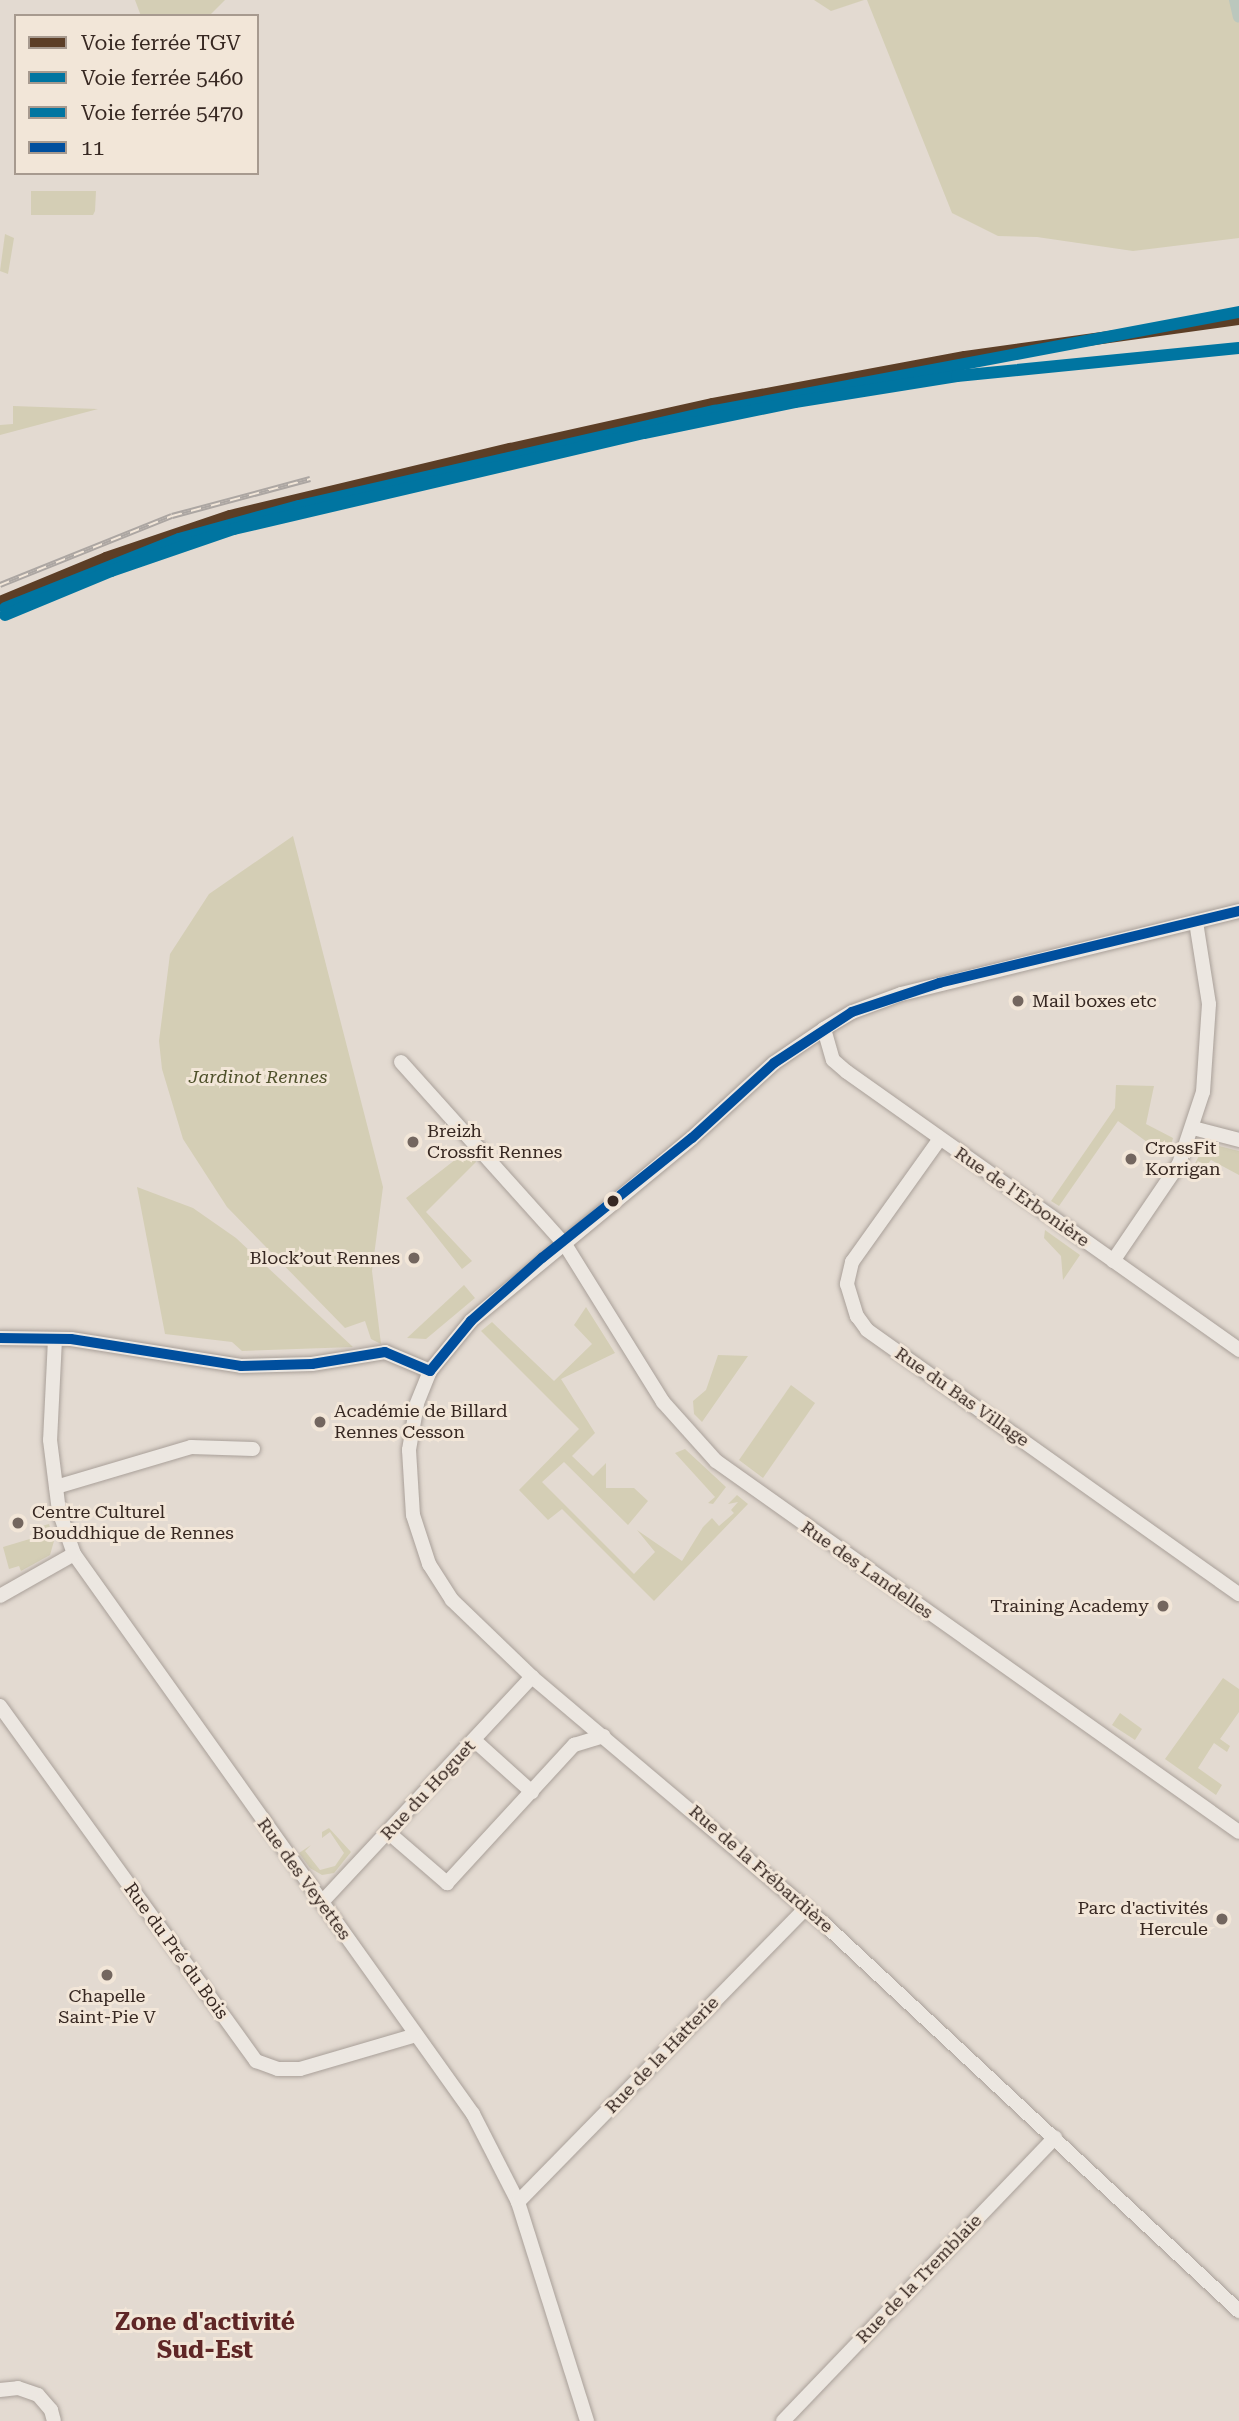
<!DOCTYPE html>
<html>
<head>
<meta charset="utf-8">
<style>
  body { margin:0 }
  #map { position:relative; width:1239px; height:2421px; overflow:hidden; background:#e3dad1; font-family:"Roboto Serif",serif }
  div>[style] { position:absolute }
  [style*='--x'] { left:calc(var(--x)*1px); top:calc(var(--y)*1px); width:calc(var(--w)*1px); rotate:calc(var(--a)*1deg) }
  .green>* { inset:0; background:#d4ceb5 }
  .canal>* { height:12px; margin:-6px; padding:0 6px; transform-origin:6px; border-radius:6px; background:#bbc7bd }
  .roads { filter:drop-shadow(0 0 2px #a9a099) drop-shadow(0 0 2px #a9a099) }
  .minor>* { height:14px; margin:-7px; padding:0 7px; transform-origin:7px; border-radius:7px; background:#ece7e1 }
  .rail>* { height:6px; margin-top:-3px; transform-origin:0; background:repeating-linear-gradient(90deg,#f2e6d8 0 10px,#aca6a2 0 20px); box-sizing:border-box; border-block:2px solid #aca6a2 }
  .bus-1>* { height:10px; margin:-5px; padding:0 5px; transform-origin:5px; border-radius:5px; background:#004f9e }
  .rail-1>* { height:12px; margin:-6px; padding:0 6px; transform-origin:6px; border-radius:6px; background:#5c3e26 }
  .rail-2>* { height:12px; margin:-6px; padding:0 6px; transform-origin:6px; border-radius:6px; background:#0075a1 }
  .rail-3>* { height:12px; margin:-6px; padding:0 6px; transform-origin:6px; border-radius:6px; background:#0075a1 }
  .dots>* { width:19px; height:19px; translate:-50% -50%; box-sizing:border-box; border:4px solid #f2e6d8; border-radius:50% }
  span { translate:-50% -50%; white-space:nowrap; text-align:center; line-height:1.15; -webkit-text-stroke:6px #f2e6d8; paint-order:stroke }
  .poi-label { font-size:18px; color:#372822 }
  .left { translate:0 -50%; text-align:left }
  .right { translate:-100% -50%; text-align:right }
  .park-label { font-size:18px; color:#4f512b; font-style:italic }
  .street-label { font-size:18px; color:#372822 }
  .district-label { font-size:24px; color:#5f2626; font-weight:700 }
  .legend { position:absolute; left:14px; top:14px; width:245px; height:161px; box-sizing:border-box; background:#f2e6d8; border:2px solid #a79a8f; margin:0; padding:9px 12px; list-style:none; font-size:21px; color:#372822 }
  .legend li { display:flex; align-items:center; gap:14px; height:35px }
  .legend b { width:35px; border:2px solid #a79a8f }
</style>
</head>
<body>
<div id="map">
  <div class="green">
    <div style="clip-path:polygon(135px 0,225px 0,209px 16px,141px 16px)"></div>
    <div style="clip-path:polygon(814px 0,864px 0,831px 11px)"></div>
    <div style="clip-path:polygon(867px 0,1239px 0,1239px 238px,1133px 251px,1037px 237px,998px 236px,952px 213px)"></div>
    <div style="clip-path:polygon(31px 191px,96px 191px,95px 211px,93px 215px,31px 215px)"></div>
    <div style="clip-path:polygon(5px 234px,14px 238px,8px 274px,0 271px)"></div>
    <div style="clip-path:polygon(13px 406px,98px 409px,0 435px,0 425px,13px 424px)"></div>
    <div style="clip-path:polygon(293px 836px,383px 1187px,372px 1271px,381px 1344px,371px 1339px,365px 1321px,345px 1328px,227px 1207px,183px 1139px,162px 1069px,159px 1041px,170px 954px,209px 894px)"></div>
    <div style="clip-path:polygon(1116px 1085px,1154px 1086px,1146px 1124px,1173px 1138px,1170px 1149px,1161px 1152px,1118px 1121px,1059px 1206px,1051px 1201px,1115px 1108px)"></div>
    <div style="clip-path:polygon(1219px 1146px,1239px 1151px,1239px 1175px,1211px 1160px,1206px 1166px,1198px 1161px,1189px 1175px,1200px 1154px)"></div>
    <div style="clip-path:polygon(469px 1149px,476px 1162px,426px 1212px,472px 1261px,462px 1269px,406px 1198px)"></div>
    <div style="clip-path:polygon(137px 1187px,193px 1208px,236px 1238px,353px 1347px,242px 1351px,232px 1342px,165px 1334px)"></div>
    <div style="clip-path:polygon(1045px 1230px,1080px 1255px,1063px 1280px,1061px 1256px,1044px 1238px)"></div>
    <div style="clip-path:polygon(464px 1285px,475px 1298px,426px 1339px,407px 1338px)"></div>
    <div style="clip-path:polygon(586px 1307px,615px 1353px,561px 1379px,595px 1433px,572px 1456px,593px 1476px,606px 1463px,606px 1488px,634px 1488px,648px 1501px,628px 1525px,564px 1462px,542px 1482px,634px 1574px,655px 1552px,637px 1530px,682px 1561px,703px 1527px,712px 1518px,719px 1526px,734px 1513px,731px 1510px,738px 1502px,728px 1504px,737px 1495px,748px 1504px,654px 1601px,562px 1509px,548px 1520px,519px 1490px,579px 1429px,481px 1331px,492px 1322px,554px 1381px,592px 1344px,574px 1325px)"></div>
    <div style="clip-path:polygon(718px 1355px,748px 1356px,702px 1422px,694px 1414px,693px 1401px,706px 1390px)"></div>
    <div style="clip-path:polygon(791px 1385px,815px 1403px,763px 1478px,739px 1460px)"></div>
    <div style="clip-path:polygon(685px 1449px,726px 1487px,713px 1504px,708px 1503px,715px 1497px,675px 1453px)"></div>
    <div style="clip-path:polygon(49px 1524px,54px 1541px,50px 1555px,21px 1571px,19px 1566px,9px 1569px,3px 1547px,43px 1535px,42px 1526px)"></div>
    <div style="clip-path:polygon(1223px 1678px,1239px 1689px,1239px 1712px,1220px 1739px,1230px 1746px,1227px 1752px,1214px 1743px,1198px 1768px,1222px 1785px,1216px 1795px,1165px 1759px)"></div>
    <div style="clip-path:polygon(1120px 1713px,1142px 1729px,1135px 1740px,1112px 1725px)"></div>
    <div style="clip-path:polygon(329px 1828px,351px 1852px,334px 1873px,322px 1875px,310px 1868px,299px 1853px,311px 1845px,305px 1851px,320px 1870px,335px 1866px,344px 1853px,330px 1832px,322px 1838px,322px 1832px)"></div>
  </div>
  <div class="canal">
    <div style="--x:1235;--y:0;--w:17;--a:77"></div>
  </div>
  <div class="roads">
    <div class="minor">
      <div style="--x:1239;--y:911;--w:348;--a:166.2"></div>
      <div style="--x:901;--y:994;--w:52;--a:159.8"></div>
      <div style="--x:852;--y:1012;--w:33;--a:149"></div>
      <div style="--x:824;--y:1029;--w:60;--a:145.8"></div>
      <div style="--x:774;--y:1063;--w:111;--a:137.6"></div>
      <div style="--x:692;--y:1138;--w:287;--a:140.4"></div>
      <div style="--x:471;--y:1321;--w:65;--a:129.4"></div>
      <div style="--x:430;--y:1371;--w:35;--a:112"></div>
      <div style="--x:417;--y:1404;--w:47;--a:99.9"></div>
      <div style="--x:409;--y:1450;--w:65;--a:86.5"></div>
      <div style="--x:413;--y:1515;--w:52;--a:71.9"></div>
      <div style="--x:429;--y:1564;--w:43;--a:57.4"></div>
      <div style="--x:452;--y:1600;--w:111;--a:43.9"></div>
      <div style="--x:532;--y:1677;--w:378;--a:40.2"></div>
      <div style="--x:821;--y:1921;--w:572;--a:43.02"></div>
      <div style="--x:824;--y:1029;--w:32;--a:74"></div>
      <div style="--x:833;--y:1060;--w:18;--a:41"></div>
      <div style="--x:847;--y:1072;--w:481;--a:35.3"></div>
      <div style="--x:401;--y:1062;--w:247;--a:48.1"></div>
      <div style="--x:566;--y:1246;--w:184;--a:58.1"></div>
      <div style="--x:663;--y:1402;--w:79;--a:48.1"></div>
      <div style="--x:716;--y:1461;--w:641;--a:35.35"></div>
      <div style="--x:1193;--y:1128;--w:48;--a:14.6"></div>
      <div style="--x:939;--y:1140;--w:150;--a:125.5"></div>
      <div style="--x:852;--y:1262;--w:23;--a:103"></div>
      <div style="--x:847;--y:1284;--w:34;--a:73"></div>
      <div style="--x:857;--y:1316;--w:17;--a:54"></div>
      <div style="--x:867;--y:1330;--w:456;--a:35.4"></div>
      <div style="--x:1113;--y:1261;--w:117;--a:-55.8"></div>
      <div style="--x:1179;--y:1164;--w:76;--a:-71.6"></div>
      <div style="--x:1203;--y:1092;--w:88;--a:-86.1"></div>
      <div style="--x:1209;--y:1004;--w:83;--a:-99"></div>
      <div style="--x:0;--y:1338;--w:71;--a:0.8"></div>
      <div style="--x:71;--y:1339;--w:172;--a:9"></div>
      <div style="--x:241;--y:1366;--w:71;--a:-1.6"></div>
      <div style="--x:312;--y:1364;--w:74;--a:-9.3"></div>
      <div style="--x:385;--y:1352;--w:49;--a:22.9"></div>
      <div style="--x:55;--y:1339;--w:101;--a:92.8"></div>
      <div style="--x:50;--y:1440;--w:72;--a:82.8"></div>
      <div style="--x:59;--y:1511;--w:46;--a:70.8"></div>
      <div style="--x:74;--y:1554;--w:688;--a:54.53"></div>
      <div style="--x:473;--y:2114;--w:99;--a:62.9"></div>
      <div style="--x:518;--y:2202;--w:230;--a:72.5"></div>
      <div style="--x:56;--y:1487;--w:141;--a:-16.5"></div>
      <div style="--x:191;--y:1447;--w:62;--a:1.8"></div>
      <div style="--x:0;--y:1596;--w:85;--a:-29.6"></div>
      <div style="--x:0;--y:1706;--w:438;--a:54.2"></div>
      <div style="--x:256;--y:2061;--w:23;--a:20"></div>
      <div style="--x:278;--y:2069;--w:22;--a:0"></div>
      <div style="--x:300;--y:2069;--w:121;--a:-16.3"></div>
      <div style="--x:474;--y:1740;--w:78;--a:41.9"></div>
      <div style="--x:389;--y:1833;--w:77;--a:40.8"></div>
      <div style="--x:447;--y:1883;--w:188;--a:-47.4"></div>
      <div style="--x:574;--y:1745;--w:31;--a:-17"></div>
      <div style="--x:322;--y:1902;--w:308;--a:-47"></div>
      <div style="--x:518;--y:2202;--w:412;--a:-45.6"></div>
      <div style="--x:0;--y:2390;--w:18;--a:-6"></div>
      <div style="--x:18;--y:2388;--w:21;--a:19"></div>
      <div style="--x:38;--y:2395;--w:20;--a:49"></div>
      <div style="--x:51;--y:2410;--w:11;--a:75"></div>
      <div style="--x:783;--y:2421;--w:393;--a:-46.2"></div>
    </div>
  </div>
  <div class="rail">
    <div style="--x:0;--y:585;--w:185;--a:-21.9"></div>
    <div style="--x:172;--y:516;--w:143;--a:-15"></div>
  </div>
  <div class="bus-1">
    <div style="--x:0;--y:1338;--w:71;--a:0.8"></div>
    <div style="--x:71;--y:1339;--w:172;--a:9"></div>
    <div style="--x:241;--y:1366;--w:71;--a:-1.6"></div>
    <div style="--x:312;--y:1364;--w:74;--a:-9.3"></div>
    <div style="--x:385;--y:1352;--w:49;--a:22.9"></div>
    <div style="--x:430;--y:1371;--w:65;--a:-50.6"></div>
    <div style="--x:471;--y:1321;--w:95;--a:-41.6"></div>
    <div style="--x:542;--y:1258;--w:192;--a:-38.7"></div>
    <div style="--x:692;--y:1138;--w:111;--a:-42.4"></div>
    <div style="--x:774;--y:1063;--w:93;--a:-33.2"></div>
    <div style="--x:852;--y:1012;--w:92;--a:-18.4"></div>
    <div style="--x:939;--y:983;--w:309;--a:-13.5"></div>
  </div>
  <div class="rail-1">
    <div style="--x:0;--y:602;--w:115;--a:-22.5"></div>
    <div style="--x:106;--y:558;--w:131;--a:-18.7"></div>
    <div style="--x:230;--y:516;--w:288;--a:-13.5"></div>
    <div style="--x:510;--y:449;--w:208;--a:-12.5"></div>
    <div style="--x:713;--y:404;--w:256;--a:-10.6"></div>
    <div style="--x:965;--y:357;--w:277;--a:-7.9"></div>
  </div>
  <div class="rail-2">
    <div style="--x:5;--y:608;--w:187;--a:-21.6"></div>
    <div style="--x:179;--y:539;--w:124;--a:-15.4"></div>
    <div style="--x:299;--y:506;--w:427;--a:-12.9"></div>
    <div style="--x:715;--y:411;--w:533;--a:-10.7"></div>
  </div>
  <div class="rail-3">
    <div style="--x:5;--y:615;--w:115;--a:-22.5"></div>
    <div style="--x:111;--y:571;--w:130;--a:-18.9"></div>
    <div style="--x:234;--y:529;--w:421;--a:-13.2"></div>
    <div style="--x:644;--y:433;--w:154;--a:-11.6"></div>
    <div style="--x:795;--y:402;--w:164;--a:-9.1"></div>
    <div style="--x:957;--y:376;--w:283;--a:-5.7"></div>
  </div>
  <div class="dots">
    <div style="left:1018px;top:1001px;background:#73665f"></div>
    <div style="left:413px;top:1142px;background:#73665f"></div>
    <div style="left:1131px;top:1159px;background:#73665f"></div>
    <div style="left:613px;top:1201px;background:#372822"></div>
    <div style="left:414px;top:1258px;background:#73665f"></div>
    <div style="left:320px;top:1422px;background:#73665f"></div>
    <div style="left:18px;top:1523px;background:#73665f"></div>
    <div style="left:1163px;top:1606px;background:#73665f"></div>
    <div style="left:1222px;top:1919px;background:#73665f"></div>
    <div style="left:107px;top:1975px;background:#73665f"></div>
  </div>
  <div class="poi-label">
    <span class="left" style="left:1032px;top:1001px">Mail boxes etc</span>
    <span class="left" style="left:427px;top:1142px">Breizh<br>Crossfit Rennes</span>
    <span class="left" style="left:1145px;top:1159px">CrossFit<br>Korrigan</span>
    <span class="right" style="left:400px;top:1258px">Block’out Rennes</span>
    <span class="left" style="left:334px;top:1422px">Académie de Billard<br>Rennes Cesson</span>
    <span class="left" style="left:32px;top:1523px">Centre Culturel<br>Bouddhique de Rennes</span>
    <span class="right" style="left:1149px;top:1606px">Training Academy</span>
    <span class="right" style="left:1208px;top:1919px">Parc d'activités<br>Hercule</span>
    <span style="left:107px;top:2007px">Chapelle<br>Saint-Pie V</span>
  </div>
  <div class="park-label">
    <span style="left:258px;top:1077px">Jardinot Rennes</span>
  </div>
  <div class="street-label">
    <span style="left:1022px;top:1197px;rotate:35deg">Rue de l'Erbonière</span>
    <span style="left:962px;top:1397px;rotate:35deg">Rue du Bas Village</span>
    <span style="left:867px;top:1570px;rotate:35deg">Rue des Landelles</span>
    <span style="left:428px;top:1790px;rotate:-47deg">Rue du Hoguet</span>
    <span style="left:761px;top:1869px;rotate:41deg">Rue de la Frébardière</span>
    <span style="left:304px;top:1879px;rotate:54deg">Rue des Veyettes</span>
    <span style="left:176px;top:1951px;rotate:54deg">Rue du Pré du Bois</span>
    <span style="left:662px;top:2055px;rotate:-46deg">Rue de la Hatterie</span>
    <span style="left:919px;top:2279px;rotate:-46deg">Rue de la Tremblaie</span>
  </div>
  <div class="district-label">
    <span style="left:205px;top:2337px">Zone d'activité<br>Sud-Est</span>
  </div>
  <ul class="legend">
  <li><b style="height:9px;background:#5c3e26"></b>Voie ferrée TGV</li>
  <li><b style="height:9px;background:#0075a1"></b>Voie ferrée 5460</li>
  <li><b style="height:9px;background:#0075a1"></b>Voie ferrée 5470</li>
  <li><b style="height:9px;background:#004f9e"></b>11</li>
  </ul>
</div>
</body>
</html>
